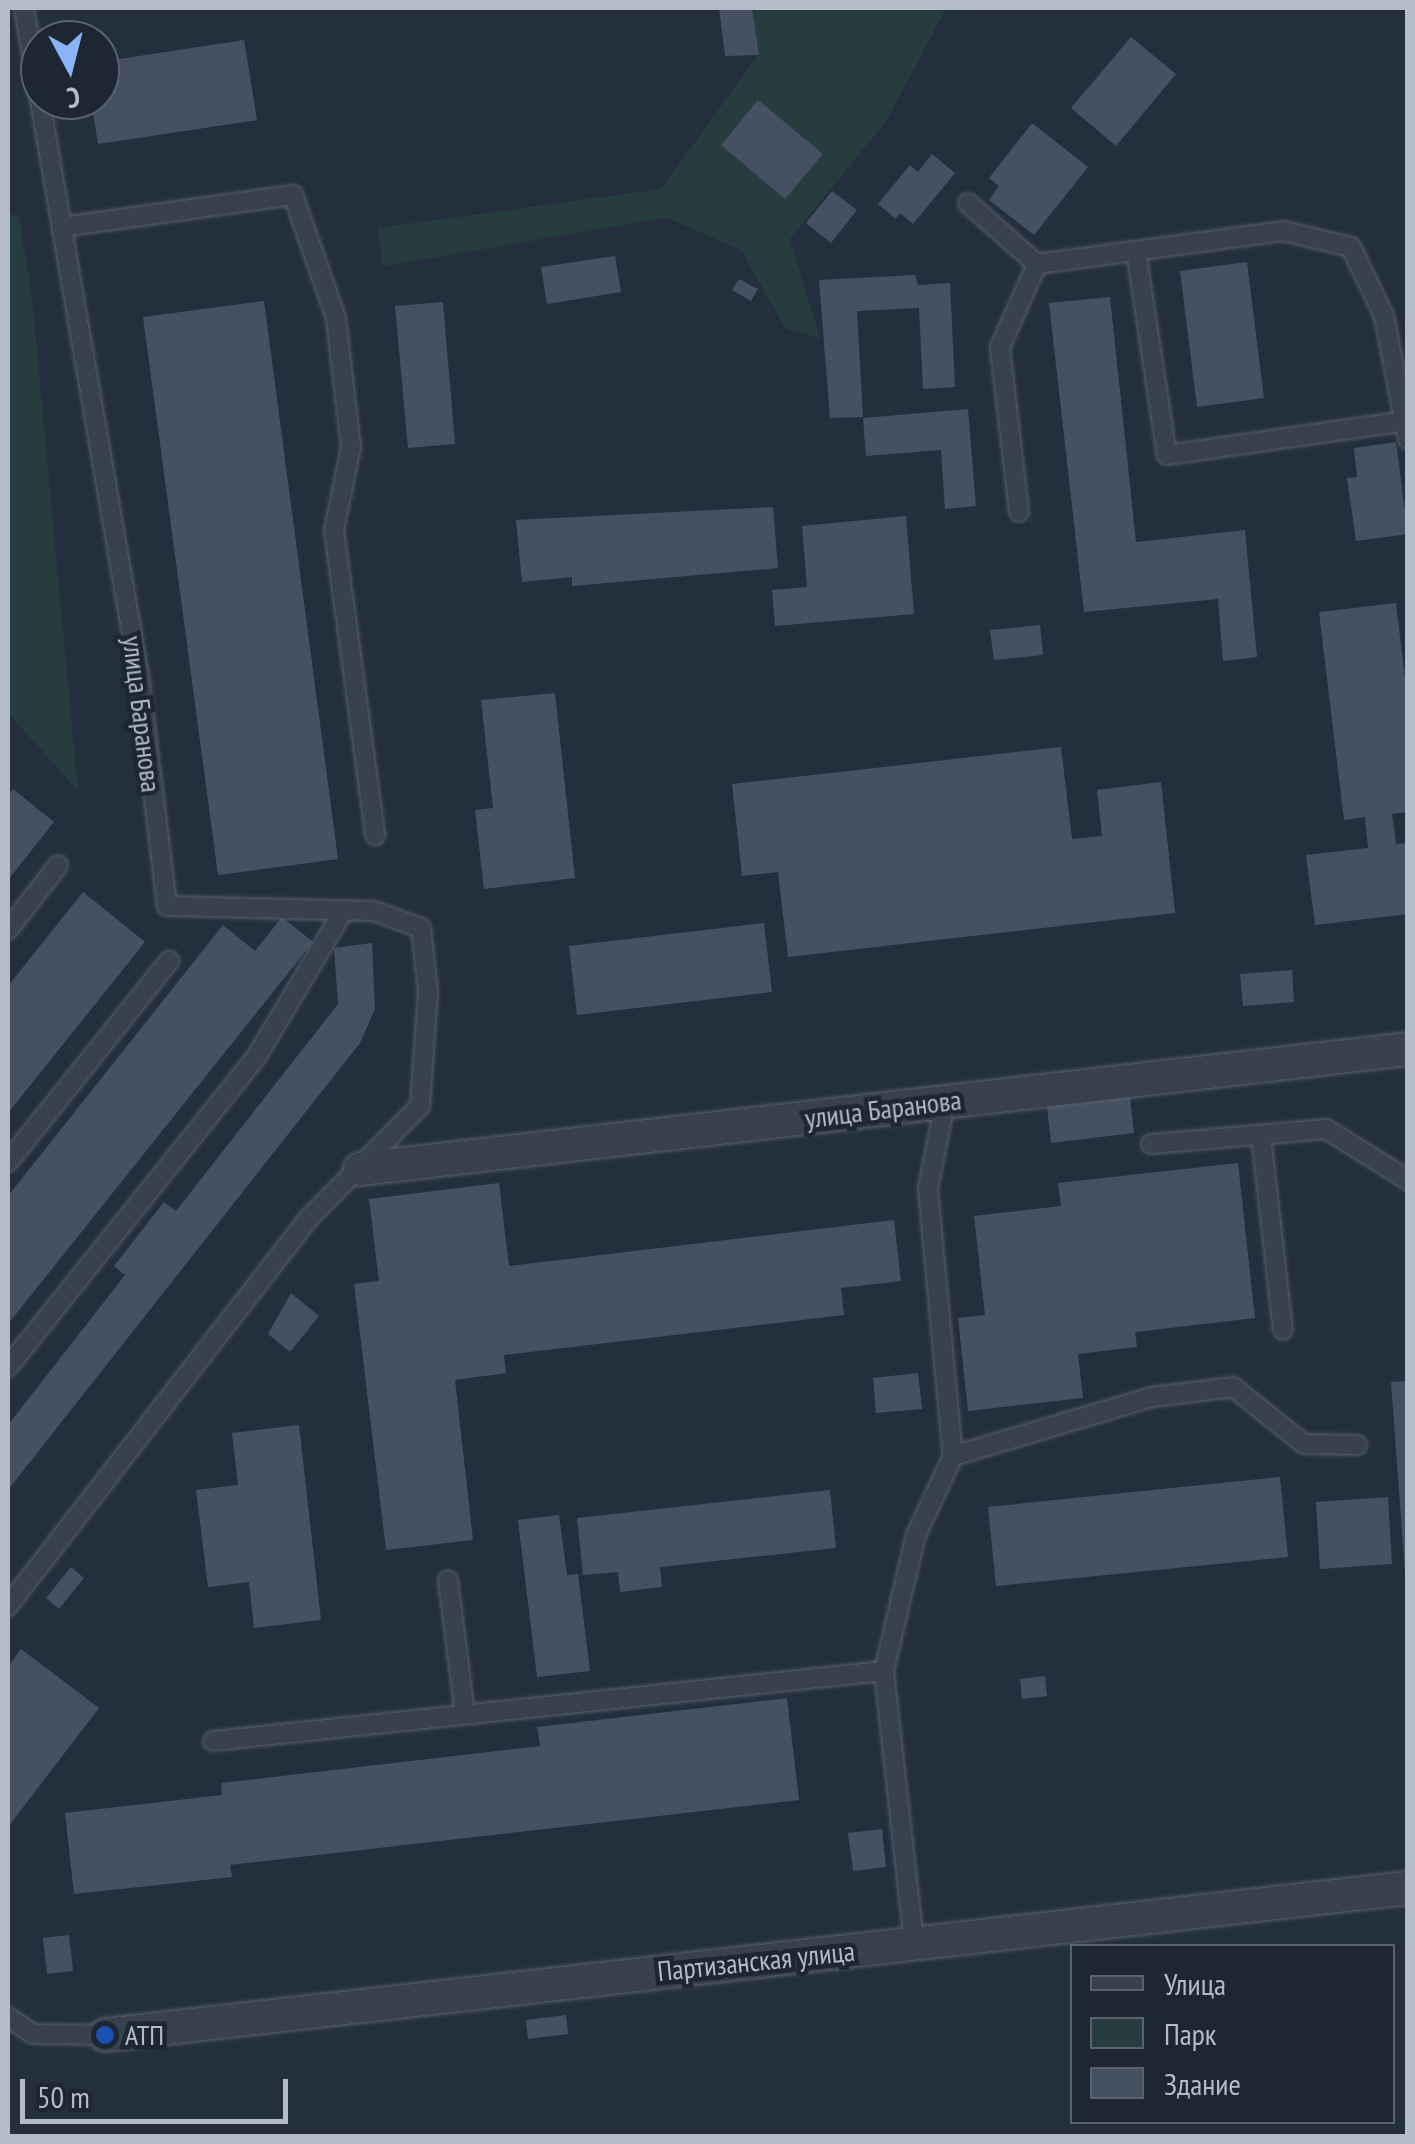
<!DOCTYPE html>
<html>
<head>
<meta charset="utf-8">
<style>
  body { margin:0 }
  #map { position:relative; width:1415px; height:2144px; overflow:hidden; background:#242f3e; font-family:"PT Sans Narrow",sans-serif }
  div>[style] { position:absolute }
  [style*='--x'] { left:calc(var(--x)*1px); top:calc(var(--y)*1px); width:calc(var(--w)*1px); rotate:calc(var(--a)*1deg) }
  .green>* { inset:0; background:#263c3f }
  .building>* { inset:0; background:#455162 }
  .roads { filter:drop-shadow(0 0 2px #565f6c) drop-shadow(0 0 2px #565f6c) }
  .service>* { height:18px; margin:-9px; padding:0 9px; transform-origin:9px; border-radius:9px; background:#38414e }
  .minor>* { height:32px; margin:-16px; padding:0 16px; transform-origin:16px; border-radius:16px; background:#38414e }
  .dots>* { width:28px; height:28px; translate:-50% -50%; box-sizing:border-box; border:5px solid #1d2633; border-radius:50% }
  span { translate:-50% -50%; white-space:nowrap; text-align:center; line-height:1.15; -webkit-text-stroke:9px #1d2633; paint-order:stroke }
  .street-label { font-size:28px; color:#b4bcc9 }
  .poi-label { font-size:28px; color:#b4bcc9 }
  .left { translate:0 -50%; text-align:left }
  .frame { position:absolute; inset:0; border:10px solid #b4bcc9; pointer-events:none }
  .legend { position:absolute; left:1070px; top:1944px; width:325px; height:180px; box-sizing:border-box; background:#1d2633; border:2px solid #59626f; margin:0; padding:12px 18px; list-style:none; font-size:30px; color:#b4bcc9 }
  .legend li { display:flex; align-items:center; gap:20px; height:50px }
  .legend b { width:50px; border:2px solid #59626f }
  .north { position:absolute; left:20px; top:20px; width:100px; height:100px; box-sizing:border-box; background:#1d2633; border:2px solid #59626f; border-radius:50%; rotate:173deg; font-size:28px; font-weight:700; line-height:40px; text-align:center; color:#b4bcc9 }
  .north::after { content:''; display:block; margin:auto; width:35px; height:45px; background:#8ab4f8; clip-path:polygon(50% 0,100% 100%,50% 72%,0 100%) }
  .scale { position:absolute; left:20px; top:2079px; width:268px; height:45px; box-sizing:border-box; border:5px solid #b4bcc9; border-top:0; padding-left:12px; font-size:30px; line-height:35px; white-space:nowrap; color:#b4bcc9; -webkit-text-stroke:8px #1d2633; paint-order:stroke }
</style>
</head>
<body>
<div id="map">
  <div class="green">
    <div style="clip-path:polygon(752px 8px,946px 8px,887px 120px,790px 239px,820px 338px,786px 329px,741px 250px,667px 218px,382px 266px,378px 228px,661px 189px,758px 55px)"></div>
    <div style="clip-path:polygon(8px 213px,19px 217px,32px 296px,78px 791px,8px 713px)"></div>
  </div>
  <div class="building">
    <div style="clip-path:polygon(719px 8px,752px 8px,759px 55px,725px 56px)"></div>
    <div style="clip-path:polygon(1131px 37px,1176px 74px,1116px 146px,1071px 108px)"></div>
    <div style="clip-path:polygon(244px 40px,257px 120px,98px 144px,91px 100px,100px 100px,100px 62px)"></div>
    <div style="clip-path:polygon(758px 100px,823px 154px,785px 199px,721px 145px)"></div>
    <div style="clip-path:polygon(1032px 123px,1088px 167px,1034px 235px,989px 200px,999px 186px,989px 178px)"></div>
    <div style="clip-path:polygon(932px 154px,955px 173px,913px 224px,900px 213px,896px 219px,878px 204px,910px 165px,918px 172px)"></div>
    <div style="clip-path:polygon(832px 191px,857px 210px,831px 243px,806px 223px)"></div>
    <div style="clip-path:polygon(615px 256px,621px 292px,547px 304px,541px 267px)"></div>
    <div style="clip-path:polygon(1247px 262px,1264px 398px,1197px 407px,1180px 271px)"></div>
    <div style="clip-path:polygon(915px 275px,918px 285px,950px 283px,955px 387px,923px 389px,919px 308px,857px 311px,863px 417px,830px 418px,819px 280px)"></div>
    <div style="clip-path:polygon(739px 279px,758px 289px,751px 301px,732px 290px)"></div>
    <div style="clip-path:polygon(1110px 297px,1136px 542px,1245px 530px,1257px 657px,1223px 661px,1218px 599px,1084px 612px,1049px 303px)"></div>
    <div style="clip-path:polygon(264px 301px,338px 859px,218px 875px,143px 317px)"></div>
    <div style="clip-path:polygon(443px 302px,455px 444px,408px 448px,395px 306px)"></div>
    <div style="clip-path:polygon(968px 409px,976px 506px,945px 509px,941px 450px,866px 456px,863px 418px)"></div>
    <div style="clip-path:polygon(1396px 442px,1408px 534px,1356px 541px,1347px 478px,1357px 477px,1354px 448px)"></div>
    <div style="clip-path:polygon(773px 507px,778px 568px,572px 586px,572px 577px,522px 582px,516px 520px)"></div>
    <div style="clip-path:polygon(906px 516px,914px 614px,775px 626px,772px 590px,807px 587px,802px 526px)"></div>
    <div style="clip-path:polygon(1396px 603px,1408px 703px,1408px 812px,1392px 814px,1396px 844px,1408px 843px,1408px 914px,1315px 925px,1306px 855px,1368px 848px,1365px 817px,1344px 820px,1319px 612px)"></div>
    <div style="clip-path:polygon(1040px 625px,1043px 655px,994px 660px,990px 630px)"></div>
    <div style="clip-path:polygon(555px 693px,575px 878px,484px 889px,475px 810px,493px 808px,481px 700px)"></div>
    <div style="clip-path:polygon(1061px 747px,1072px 839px,1102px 836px,1097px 790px,1161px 782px,1175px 913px,788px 957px,778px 872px,742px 876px,732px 784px)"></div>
    <div style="clip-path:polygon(13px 789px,54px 822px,8px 880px,8px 795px)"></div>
    <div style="clip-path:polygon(83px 892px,145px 942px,8px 1113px,8px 986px)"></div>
    <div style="clip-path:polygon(282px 917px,313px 942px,8px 1324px,8px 1196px,223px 925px,255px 951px)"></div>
    <div style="clip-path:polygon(764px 923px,772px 992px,577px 1015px,569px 946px)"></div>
    <div style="clip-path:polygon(372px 943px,375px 1009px,360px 1043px,8px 1490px,8px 1425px,125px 1275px,114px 1266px,164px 1202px,176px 1211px,338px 1004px,334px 948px)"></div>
    <div style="clip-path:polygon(1292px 970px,1294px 1002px,1243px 1006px,1240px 974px)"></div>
    <div style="clip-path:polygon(1130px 1097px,1134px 1133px,1051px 1143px,1047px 1107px)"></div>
    <div style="clip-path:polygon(1238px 1163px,1255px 1318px,1135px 1332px,1137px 1347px,1078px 1354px,1083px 1398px,968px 1411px,958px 1318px,985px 1315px,974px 1216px,1061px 1206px,1058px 1183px)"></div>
    <div style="clip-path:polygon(499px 1183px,509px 1266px,894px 1220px,901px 1281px,841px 1288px,844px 1315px,504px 1355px,506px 1373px,455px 1380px,473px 1540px,386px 1550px,354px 1284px,379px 1281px,369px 1199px)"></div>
    <div style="clip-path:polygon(291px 1293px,319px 1316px,290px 1352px,268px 1334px)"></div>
    <div style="clip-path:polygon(918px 1373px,922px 1409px,876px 1413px,873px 1378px)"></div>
    <div style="clip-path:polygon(1408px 1381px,1408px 1573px,1405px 1573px,1391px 1382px)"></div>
    <div style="clip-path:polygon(299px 1425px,321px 1620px,254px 1628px,249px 1582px,208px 1587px,196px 1490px,238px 1485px,232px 1433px)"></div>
    <div style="clip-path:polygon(1280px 1477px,1288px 1557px,996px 1586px,988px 1507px)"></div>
    <div style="clip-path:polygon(830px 1490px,836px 1548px,660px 1567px,662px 1587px,620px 1592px,618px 1572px,583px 1575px,577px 1518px)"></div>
    <div style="clip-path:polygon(1388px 1497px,1392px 1564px,1320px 1569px,1316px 1502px)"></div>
    <div style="clip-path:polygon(559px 1515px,567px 1575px,578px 1574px,590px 1671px,537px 1677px,518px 1520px)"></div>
    <div style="clip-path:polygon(71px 1567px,84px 1578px,59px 1609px,46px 1598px)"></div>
    <div style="clip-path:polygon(21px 1649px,99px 1708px,8px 1827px,8px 1667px)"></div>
    <div style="clip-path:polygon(1045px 1676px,1047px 1696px,1022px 1699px,1020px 1679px)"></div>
    <div style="clip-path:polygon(787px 1698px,799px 1800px,230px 1865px,232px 1877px,74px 1894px,65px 1813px,222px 1795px,221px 1783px,540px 1746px,537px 1727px)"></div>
    <div style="clip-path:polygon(882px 1829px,886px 1867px,853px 1871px,848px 1833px)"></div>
    <div style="clip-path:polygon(69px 1935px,73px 1971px,47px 1974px,43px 1938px)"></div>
    <div style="clip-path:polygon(566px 2015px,568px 2034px,528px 2039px,526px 2020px)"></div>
  </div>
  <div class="roads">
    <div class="service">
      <div style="--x:968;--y:203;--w:92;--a:41.5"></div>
      <div style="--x:62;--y:227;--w:233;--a:-7.9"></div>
      <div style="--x:293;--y:195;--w:130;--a:70.7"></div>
      <div style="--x:336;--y:318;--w:130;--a:83.4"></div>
      <div style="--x:351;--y:447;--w:85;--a:101.6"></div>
      <div style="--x:334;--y:530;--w:308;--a:82.3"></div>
      <div style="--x:1136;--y:251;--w:206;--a:81.4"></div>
      <div style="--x:1167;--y:455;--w:234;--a:-8.1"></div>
      <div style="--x:1019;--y:512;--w:166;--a:-96.6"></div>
      <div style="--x:1000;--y:347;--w:91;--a:-66"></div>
      <div style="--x:1037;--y:264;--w:248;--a:-7.6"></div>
      <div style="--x:1283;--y:231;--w:70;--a:13.2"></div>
      <div style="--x:1351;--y:247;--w:76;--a:64.4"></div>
      <div style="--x:1384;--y:316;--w:125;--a:79"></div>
      <div style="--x:8;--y:930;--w:82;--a:-52.4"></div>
      <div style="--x:945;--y:1102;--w:89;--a:101.1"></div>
      <div style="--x:928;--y:1189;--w:268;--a:84.7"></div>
      <div style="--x:1261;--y:1135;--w:196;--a:83.6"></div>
      <div style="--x:1151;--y:1144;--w:176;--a:-4.9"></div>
      <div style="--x:1326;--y:1129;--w:97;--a:31.9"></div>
      <div style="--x:8;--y:1162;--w:258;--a:-51.3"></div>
      <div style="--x:8;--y:1367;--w:398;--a:-51.3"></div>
      <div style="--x:257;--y:1056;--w:170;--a:-59.2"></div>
      <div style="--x:448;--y:1580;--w:135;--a:82.8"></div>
      <div style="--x:8;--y:1606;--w:491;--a:-52.2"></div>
      <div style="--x:309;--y:1218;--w:158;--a:-45.3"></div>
      <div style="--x:420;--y:1106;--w:114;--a:-86"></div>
      <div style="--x:428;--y:992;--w:64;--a:-96.2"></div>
      <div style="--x:421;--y:928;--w:50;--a:-160.1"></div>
      <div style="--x:374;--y:911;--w:207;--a:-178.6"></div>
      <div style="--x:167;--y:906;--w:233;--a:-96.9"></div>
      <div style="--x:139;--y:675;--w:677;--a:-99.78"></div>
      <div style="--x:213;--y:1741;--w:675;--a:-5.96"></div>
      <div style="--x:914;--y:1943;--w:274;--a:-96.3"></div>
      <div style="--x:884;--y:1671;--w:140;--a:-76.8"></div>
      <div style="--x:916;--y:1535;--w:87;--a:-64.9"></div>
      <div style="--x:953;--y:1456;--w:208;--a:-16.5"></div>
      <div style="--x:1152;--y:1397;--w:82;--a:-7"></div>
      <div style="--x:1233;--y:1387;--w:91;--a:38.8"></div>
      <div style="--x:1304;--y:1444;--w:53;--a:1.1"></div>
      <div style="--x:8;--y:2017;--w:30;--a:34"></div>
      <div style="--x:33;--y:2034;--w:72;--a:0.8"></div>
    </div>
    <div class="minor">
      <div style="--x:360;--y:1169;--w:1055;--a:-6.53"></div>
      <div style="--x:105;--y:2035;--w:1311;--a:-6.44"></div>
    </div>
  </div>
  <div class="dots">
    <div style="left:105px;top:2035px;background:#1a4fb4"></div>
  </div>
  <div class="street-label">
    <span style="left:142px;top:714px;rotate:83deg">улица Баранова</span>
    <span style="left:883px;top:1109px;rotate:-7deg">улица Баранова</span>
    <span style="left:756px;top:1961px;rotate:-6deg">Партизанская улица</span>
  </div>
  <div class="poi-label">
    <span class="left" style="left:125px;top:2035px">АТП</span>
  </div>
  <div class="frame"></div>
  <ul class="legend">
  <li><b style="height:12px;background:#38414e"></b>Улица</li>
  <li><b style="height:28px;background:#263c3f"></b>Парк</li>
  <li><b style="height:28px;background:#455162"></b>Здание</li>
  </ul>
  <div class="north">С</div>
  <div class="scale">50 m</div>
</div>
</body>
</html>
